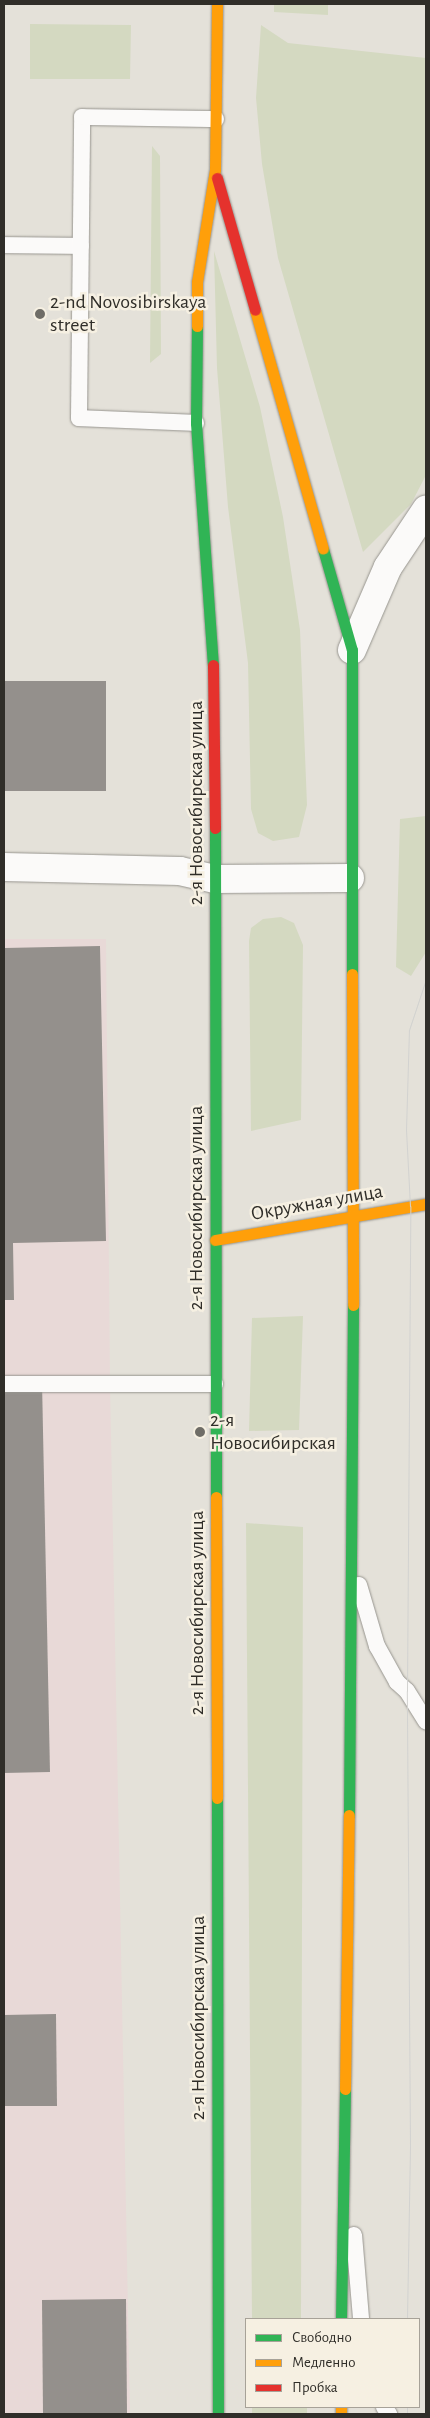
<!DOCTYPE html>
<html>
<head>
<meta charset="utf-8">
<style>
  body { margin:0 }
  #map { position:relative; width:430px; height:2418px; overflow:hidden; background:#e4e1d9; font-family:"Alegreya Sans",sans-serif }
  div>[style] { position:absolute }
  [style*='--x'] { left:calc(var(--x)*1px); top:calc(var(--y)*1px); width:calc(var(--w)*1px); rotate:calc(var(--a)*1deg) }
  .industrial>* { inset:0; background:#e8d9d7 }
  .green>* { inset:0; background:#d4d9c1 }
  .building>* { inset:0; background:#94908c }
  .roads { filter:drop-shadow(0 0 1px #97958f) drop-shadow(0 0 1px #97958f) }
  .lane>* { height:16px; margin:-8px; padding:0 8px; transform-origin:8px; border-radius:8px; background:#fbfaf9 }
  .street>* { height:28px; margin:-14px; padding:0 14px; transform-origin:14px; border-radius:14px; background:#fbfaf9 }
  .fast>* { height:11px; margin:-5.5px; padding:0 5.5px; transform-origin:5.5px; border-radius:5.5px; background:#30b455 }
  .slow>* { height:11px; margin:-5.5px; padding:0 5.5px; transform-origin:5.5px; border-radius:5.5px; background:#ff9f0a }
  .jam>* { height:11px; margin:-5.5px; padding:0 5.5px; transform-origin:5.5px; border-radius:5.5px; background:#e5322d }
  .tram>* { height:1px; margin:-0.5px; padding:0 0.5px; transform-origin:0.5px; border-radius:0.5px; background:#d2d2d0 }
  .dots>* { width:14px; height:14px; translate:-50% -50%; box-sizing:border-box; border:2px solid #f6f0e2; border-radius:50% }
  span { translate:-50% -50%; white-space:nowrap; text-align:center; line-height:1.15; -webkit-text-stroke:5px #f6f0e2; paint-order:stroke }
  .poi-label { font-size:20px; color:#302e29 }
  .left { translate:0 -50%; text-align:left }
  .street-label { font-size:20px; color:#302e29 }
  .frame { position:absolute; inset:0; border:5px solid #302e29; pointer-events:none }
  .legend { position:absolute; left:245px; top:2318px; width:175px; height:90px; box-sizing:border-box; background:#f6f0e2; border:1px solid #a7a298; margin:0; padding:6px 9px; list-style:none; font-size:15px; color:#302e29 }
  .legend li { display:flex; align-items:center; gap:10px; height:25px }
  .legend b { width:25px; border:1px solid #a7a298 }
</style>
</head>
<body>
<div id="map">
  <div class="industrial">
    <div style="clip-path:polygon(4px 939px,106px 939px,110px 1384px,130px 2414px,4px 2414px)"></div>
  </div>
  <div class="green">
    <div style="clip-path:polygon(274px 4px,328px 4px,328px 15px,274px 12px)"></div>
    <div style="clip-path:polygon(30px 24px,131px 25px,130px 79px,30px 79px)"></div>
    <div style="clip-path:polygon(261px 25px,288px 43px,426px 58px,426px 475px,411px 504px,363px 552px,278px 258px,262px 164px,256px 98px)"></div>
    <div style="clip-path:polygon(152px 146px,160px 156px,161px 354px,150px 363px)"></div>
    <div style="clip-path:polygon(214px 251px,260px 407px,283px 517px,300px 630px,307px 805px,299px 837px,273px 841px,258px 833px,251px 809px,248px 663px,228px 507px,217px 368px)"></div>
    <div style="clip-path:polygon(426px 816px,426px 952px,411px 976px,396px 967px,400px 819px)"></div>
    <div style="clip-path:polygon(281px 917px,294px 923px,303px 945px,301px 1120px,251px 1131px,249px 941px,251px 928px,263px 919px)"></div>
    <div style="clip-path:polygon(303px 1316px,299px 1430px,249px 1431px,252px 1318px)"></div>
    <div style="clip-path:polygon(246px 1523px,303px 1527px,301px 2319px,252px 2319px)"></div>
    <div style="clip-path:polygon(252px 2407px,307px 2407px,307px 2414px,252px 2414px)"></div>
  </div>
  <div class="building">
    <div style="clip-path:polygon(4px 681px,106px 681px,106px 791px,4px 791px)"></div>
    <div style="clip-path:polygon(100px 946px,106px 1241px,13px 1243px,14px 1300px,4px 1300px,5px 948px)"></div>
    <div style="clip-path:polygon(42px 1382px,50px 1772px,4px 1773px,4px 1383px)"></div>
    <div style="clip-path:polygon(56px 2014px,57px 2106px,4px 2106px,4px 2015px)"></div>
    <div style="clip-path:polygon(126px 2299px,127px 2414px,43px 2414px,42px 2300px)"></div>
  </div>
  <div class="roads">
    <div class="lane">
      <div style="--x:4;--y:245;--w:77;--a:0.7"></div>
      <div style="--x:196;--y:423;--w:117;--a:-177.6"></div>
      <div style="--x:79;--y:418;--w:301;--a:-89.4"></div>
      <div style="--x:82;--y:117;--w:134;--a:0.9"></div>
      <div style="--x:4;--y:1384;--w:211;--a:0"></div>
      <div style="--x:359;--y:1585;--w:64;--a:73.6"></div>
      <div style="--x:377;--y:1646;--w:41;--a:60.9"></div>
      <div style="--x:397;--y:1682;--w:13;--a:42"></div>
      <div style="--x:407;--y:1691;--w:36;--a:58"></div>
      <div style="--x:354;--y:2235;--w:84;--a:85.2"></div>
      <div style="--x:384;--y:2407;--w:9;--a:54"></div>
    </div>
    <div class="street">
      <div style="--x:352;--y:650;--w:90;--a:-66.6"></div>
      <div style="--x:388;--y:567;--w:69;--a:-56.3"></div>
      <div style="--x:4;--y:867;--w:176;--a:1.3"></div>
      <div style="--x:180;--y:871;--w:36;--a:13"></div>
      <div style="--x:215;--y:879;--w:135;--a:-0.4"></div>
    </div>
    <div class="fast">
      <div style="--x:197;--y:326;--w:97;--a:90.6"></div>
      <div style="--x:196;--y:423;--w:243;--a:86"></div>
      <div style="--x:323;--y:549;--w:105;--a:74"></div>
      <div style="--x:352;--y:650;--w:324;--a:90"></div>
      <div style="--x:215;--y:828;--w:669;--a:89.91"></div>
      <div style="--x:217;--y:1798;--w:616;--a:89.91"></div>
      <div style="--x:349;--y:1815;--w:510;--a:-89.55"></div>
      <div style="--x:341;--y:2319;--w:230;--a:-89"></div>
    </div>
    <div class="slow">
      <div style="--x:255;--y:310;--w:248;--a:74.1"></div>
      <div style="--x:197;--y:326;--w:44;--a:-90"></div>
      <div style="--x:197;--y:282;--w:114;--a:-80.9"></div>
      <div style="--x:215;--y:169;--w:165;--a:-89.3"></div>
      <div style="--x:352;--y:974;--w:331;--a:89.8"></div>
      <div style="--x:215;--y:1240;--w:214;--a:-9.7"></div>
      <div style="--x:216;--y:1497;--w:301;--a:89.8"></div>
      <div style="--x:345;--y:2089;--w:274;--a:-89.2"></div>
      <div style="--x:341;--y:2407;--w:7;--a:90"></div>
    </div>
    <div class="jam">
      <div style="--x:217;--y:178;--w:137;--a:73.9"></div>
      <div style="--x:213;--y:665;--w:163;--a:89.3"></div>
    </div>
  </div>
  <div class="tram">
    <div style="--x:407;--y:2319;--w:174;--a:-89"></div>
    <div style="--x:410;--y:2145;--w:454;--a:-90.4"></div>
    <div style="--x:407;--y:1691;--w:485;--a:-89.6"></div>
    <div style="--x:410;--y:1206;--w:76;--a:-93"></div>
    <div style="--x:406;--y:1130;--w:100;--a:-88.3"></div>
    <div style="--x:409;--y:1030;--w:54;--a:-71.6"></div>
    <div style="--x:407;--y:2407;--w:7;--a:90"></div>
  </div>
  <div class="dots">
    <div style="left:40px;top:314px;background:#6f6d67"></div>
    <div style="left:200px;top:1432px;background:#6f6d67"></div>
  </div>
  <div class="poi-label">
    <span class="left" style="left:50px;top:314px">2-nd Novosibirskaya<br>street</span>
    <span class="left" style="left:210px;top:1432px">2-я<br>Новосибирская</span>
  </div>
  <div class="street-label">
    <span style="left:196px;top:803px;rotate:-90deg">2-я Новосибирская улица</span>
    <span style="left:317px;top:1203px;rotate:-10deg">Окружная улица</span>
    <span style="left:196px;top:1208px;rotate:-90deg">2-я Новосибирская улица</span>
    <span style="left:197px;top:1613px;rotate:-90deg">2-я Новосибирская улица</span>
    <span style="left:198px;top:2018px;rotate:-90deg">2-я Новосибирская улица</span>
  </div>
  <div class="frame"></div>
  <ul class="legend">
  <li><b style="height:6px;background:#30b455"></b>Свободно</li>
  <li><b style="height:6px;background:#ff9f0a"></b>Медленно</li>
  <li><b style="height:6px;background:#e5322d"></b>Пробка</li>
  </ul>
</div>
</body>
</html>
